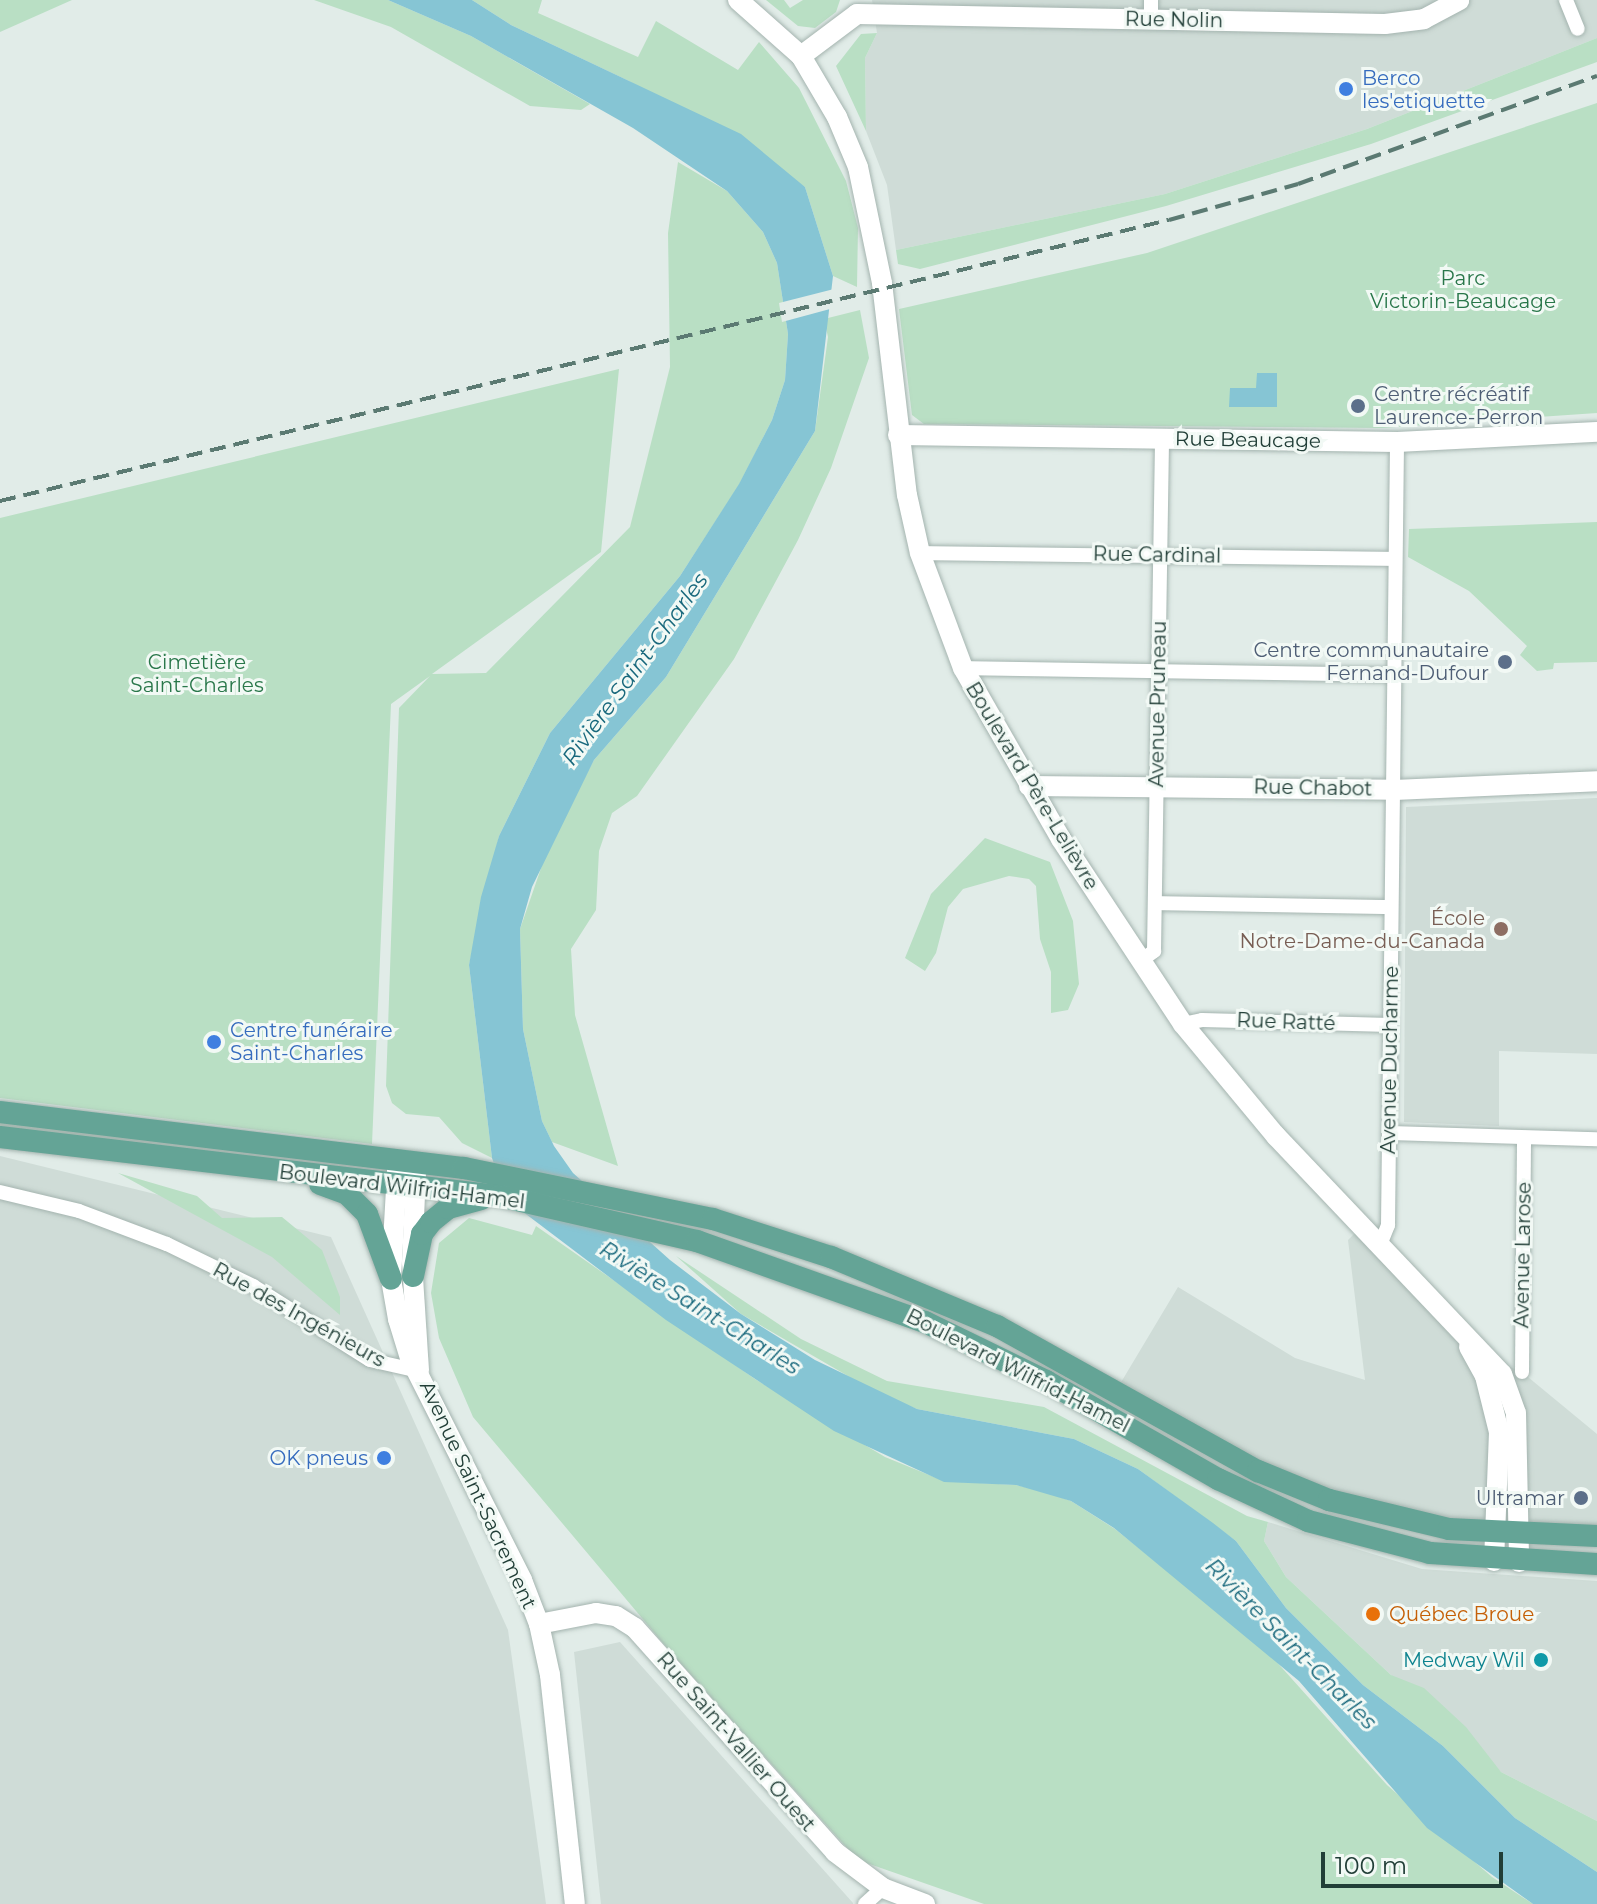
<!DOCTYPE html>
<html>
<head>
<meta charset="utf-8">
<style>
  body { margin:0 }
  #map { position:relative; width:1597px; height:1904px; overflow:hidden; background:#e1ece8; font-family:Montserrat,sans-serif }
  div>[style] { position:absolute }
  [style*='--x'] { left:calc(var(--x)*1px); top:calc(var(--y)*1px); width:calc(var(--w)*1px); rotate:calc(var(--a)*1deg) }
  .built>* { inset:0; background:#cfdcd7 }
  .green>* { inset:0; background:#b9dfc4 }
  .water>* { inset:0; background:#86c5d4 }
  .pier>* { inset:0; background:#e1ece8 }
  .roads { filter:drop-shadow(0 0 2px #a4b4af) drop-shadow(0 0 2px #a4b4af) }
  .street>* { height:14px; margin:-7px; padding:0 7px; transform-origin:7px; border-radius:7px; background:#fff }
  .secondary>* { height:20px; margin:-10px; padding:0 10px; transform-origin:10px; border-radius:10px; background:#fff }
  .primary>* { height:22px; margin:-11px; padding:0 11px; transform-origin:11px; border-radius:11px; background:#64a496 }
  .rail>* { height:4px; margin-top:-2px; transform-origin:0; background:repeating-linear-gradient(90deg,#5b7a72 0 16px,transparent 0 24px) }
  .dots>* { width:22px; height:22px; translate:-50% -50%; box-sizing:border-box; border:4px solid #f2f9f5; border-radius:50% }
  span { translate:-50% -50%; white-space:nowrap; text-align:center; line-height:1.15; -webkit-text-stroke:6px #f2f9f5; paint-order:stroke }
  .street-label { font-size:20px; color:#213e37 }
  .shop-label { font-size:20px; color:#366cbe }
  .left { translate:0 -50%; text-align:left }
  .right { translate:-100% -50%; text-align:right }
  .park-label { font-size:20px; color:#29774a }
  .service-label { font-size:20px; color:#4e5e75 }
  .education-label { font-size:20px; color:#785e54 }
  .food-label { font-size:20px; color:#c56008 }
  .culture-label { font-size:20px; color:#0d838f }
  .water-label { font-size:22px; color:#18687c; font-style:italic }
  .scale { position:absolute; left:1321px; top:1852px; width:182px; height:36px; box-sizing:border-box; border:4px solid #213e37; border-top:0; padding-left:10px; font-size:24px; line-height:28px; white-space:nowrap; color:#213e37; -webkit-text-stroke:6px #f2f9f5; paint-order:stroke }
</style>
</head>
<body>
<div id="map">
  <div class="built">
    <div style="clip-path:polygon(872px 0,1597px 0,1597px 38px,1367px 129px,1165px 194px,896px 250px,887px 185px,866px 131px,865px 58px,877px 33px)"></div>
    <div style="clip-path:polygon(1597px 798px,1597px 1054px,1499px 1051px,1499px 1126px,1404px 1122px,1406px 807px)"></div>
    <div style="clip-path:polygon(0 1156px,331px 1237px,508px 1630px,546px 1904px,0 1904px)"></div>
    <div style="clip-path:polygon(1362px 1226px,1488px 1358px,1522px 1372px,1597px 1434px,1597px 1536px,1519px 1534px,1329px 1500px,1117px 1389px,1178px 1287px,1295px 1358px,1365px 1380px,1348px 1240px)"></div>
    <div style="clip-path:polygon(1268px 1522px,1422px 1569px,1597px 1581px,1597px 1821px,1501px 1772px,1391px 1675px,1286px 1577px,1264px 1541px)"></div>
    <div style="clip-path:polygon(620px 1642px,853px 1903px,853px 1904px,601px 1904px,574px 1652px)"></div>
  </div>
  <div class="green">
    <div style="clip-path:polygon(0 0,72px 0,0 32px)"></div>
    <div style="clip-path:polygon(314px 0,388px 0,471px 36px,590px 104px,581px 110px,530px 106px,391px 27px)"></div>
    <div style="clip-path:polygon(472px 0,542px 0,538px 13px,638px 57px,656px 21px,738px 70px,759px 42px,799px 88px,846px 181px,858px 228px,857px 287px,833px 276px,805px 187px,629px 81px,511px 25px)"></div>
    <div style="clip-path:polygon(766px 0,784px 0,790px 8px,803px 0,840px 0,836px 12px,815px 28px,798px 26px)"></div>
    <div style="clip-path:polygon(877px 33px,865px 58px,866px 131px,836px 66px,861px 34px)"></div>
    <div style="clip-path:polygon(1597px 38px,1597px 62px,1371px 144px,1166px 206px,920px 269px,898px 264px,896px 250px,1165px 194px,1367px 129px)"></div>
    <div style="clip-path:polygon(1597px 103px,1597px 413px,1382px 428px,924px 424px,912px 415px,899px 309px,1147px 253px)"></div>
    <div style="clip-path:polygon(678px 162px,727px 191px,763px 232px,777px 263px,788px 334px,785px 380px,772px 420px,739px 485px,680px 576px,550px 733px,499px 836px,469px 965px,492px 1158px,462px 1143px,439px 1117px,406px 1114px,392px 1103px,386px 1086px,399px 708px,430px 676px,391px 704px,372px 1144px,0 1098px,0 518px,619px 369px,601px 552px,432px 674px,486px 673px,630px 527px,670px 367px,668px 233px)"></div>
    <div style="clip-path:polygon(860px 310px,869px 358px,831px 468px,798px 540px,734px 659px,637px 796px,612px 813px,599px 851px,596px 910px,571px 949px,575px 1015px,618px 1166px,552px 1142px,542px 1121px,523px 1029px,520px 929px,548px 848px,594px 760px,666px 677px,815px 431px,828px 337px,824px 319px)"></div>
    <div style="clip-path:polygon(1597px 522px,1597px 662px,1554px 663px,1553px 669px,1537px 671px,1520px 655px,1527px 646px,1469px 591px,1408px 557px,1409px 529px)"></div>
    <div style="clip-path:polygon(985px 838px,1050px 862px,1073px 921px,1079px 984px,1068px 1010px,1051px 1013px,1051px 972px,1040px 939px,1036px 886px,1029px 879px,1009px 876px,963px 889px,948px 907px,936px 953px,925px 971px,905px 958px,931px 894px)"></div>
    <div style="clip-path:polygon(0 1120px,363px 1164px,363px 1168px,29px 1133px,0 1128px)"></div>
    <div style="clip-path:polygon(118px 1173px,197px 1196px,222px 1218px,282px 1217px,322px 1250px,340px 1297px,340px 1315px,272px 1257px)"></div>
    <div style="clip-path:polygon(469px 1218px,532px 1235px,536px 1226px,755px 1379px,885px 1457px,944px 1481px,1016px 1485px,1046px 1492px,1071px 1501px,1115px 1529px,1266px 1650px,1387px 1785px,1492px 1877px,1533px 1904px,984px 1904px,858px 1860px,673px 1655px,473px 1417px,439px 1338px,431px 1293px,439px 1243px)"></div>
    <div style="clip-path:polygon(676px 1256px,801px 1339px,887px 1381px,1044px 1407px,1247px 1516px,1268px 1522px,1264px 1541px,1286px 1577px,1391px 1675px,1424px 1688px,1466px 1727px,1501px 1772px,1597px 1821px,1597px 1872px,1515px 1818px,1443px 1746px,1363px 1685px,1286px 1608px,1236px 1541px,1138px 1469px,1074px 1439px,917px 1409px,879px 1394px,741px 1314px)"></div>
  </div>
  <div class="water">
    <div style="clip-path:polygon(388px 0,472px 0,511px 25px,741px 134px,805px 187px,833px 276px,815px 431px,666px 677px,594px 760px,532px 887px,520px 929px,523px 1029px,542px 1121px,554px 1146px,573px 1173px,670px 1260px,741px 1314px,815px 1360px,917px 1409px,1074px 1439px,1138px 1469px,1213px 1523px,1236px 1541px,1286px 1608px,1363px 1685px,1443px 1746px,1515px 1818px,1597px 1872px,1597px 1904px,1533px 1904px,1427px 1828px,1299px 1681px,1114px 1528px,1071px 1501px,1016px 1485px,944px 1482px,834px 1431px,666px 1320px,506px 1199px,492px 1158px,469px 965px,481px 897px,499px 836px,550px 733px,680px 576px,739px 484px,772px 420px,785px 380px,788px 334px,777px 263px,763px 232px,727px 191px,633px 128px,471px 36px)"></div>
    <div style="clip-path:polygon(1257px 373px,1277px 373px,1277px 407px,1229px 407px,1230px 388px,1256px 388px)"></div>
  </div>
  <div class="pier">
    <div style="clip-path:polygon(834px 289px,830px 309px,782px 322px,779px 303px)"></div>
  </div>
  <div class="roads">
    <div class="street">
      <div style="--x:1566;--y:0;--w:31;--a:68"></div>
      <div style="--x:1151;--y:20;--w:20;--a:-90"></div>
      <div style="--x:920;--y:553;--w:474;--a:0.7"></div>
      <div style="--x:963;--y:668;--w:431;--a:0.9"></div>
      <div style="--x:1156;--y:903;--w:235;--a:1"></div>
      <div style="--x:1139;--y:962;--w:19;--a:-36"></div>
      <div style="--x:1154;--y:951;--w:512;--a:-89.1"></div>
      <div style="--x:1183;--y:1024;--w:19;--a:-12"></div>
      <div style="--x:1202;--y:1020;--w:188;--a:1.5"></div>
      <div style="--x:1389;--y:1133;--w:208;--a:1.7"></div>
      <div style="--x:0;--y:1192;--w:81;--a:13.5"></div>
      <div style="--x:79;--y:1211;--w:94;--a:20.6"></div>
      <div style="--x:167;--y:1244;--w:96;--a:26"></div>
      <div style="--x:253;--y:1286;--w:138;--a:32.3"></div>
      <div style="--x:370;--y:1360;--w:50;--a:12.7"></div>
      <div style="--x:1380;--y:1245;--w:22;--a:-68"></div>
      <div style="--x:1388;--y:1225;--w:783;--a:-89.34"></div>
      <div style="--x:1522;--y:1372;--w:234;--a:-89.5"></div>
      <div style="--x:865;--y:1904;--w:24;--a:-42"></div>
    </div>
    <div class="secondary">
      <div style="--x:738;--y:0;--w:84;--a:41.6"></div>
      <div style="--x:801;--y:56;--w:71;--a:59.5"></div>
      <div style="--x:837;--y:117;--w:54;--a:67.2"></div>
      <div style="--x:858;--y:167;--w:118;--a:78.3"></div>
      <div style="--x:882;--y:283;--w:213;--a:83.3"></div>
      <div style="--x:907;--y:495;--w:59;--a:77.4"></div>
      <div style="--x:920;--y:553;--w:123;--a:69.5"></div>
      <div style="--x:963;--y:668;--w:197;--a:60.2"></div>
      <div style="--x:1061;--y:839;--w:222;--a:56.6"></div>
      <div style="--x:1183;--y:1024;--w:146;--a:50.3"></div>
      <div style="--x:1276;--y:1136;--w:328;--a:46.5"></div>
      <div style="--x:1502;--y:1374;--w:41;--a:70.3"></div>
      <div style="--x:1516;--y:1413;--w:149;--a:88.8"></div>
      <div style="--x:801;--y:56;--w:70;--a:-36.9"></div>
      <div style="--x:857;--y:14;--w:528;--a:1.09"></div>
      <div style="--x:1385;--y:24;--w:39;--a:-7"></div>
      <div style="--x:1424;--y:19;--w:40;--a:-28"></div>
      <div style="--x:898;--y:435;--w:499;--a:0.8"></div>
      <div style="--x:1397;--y:442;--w:200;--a:-2.9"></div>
      <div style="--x:1029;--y:786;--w:365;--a:0.6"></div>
      <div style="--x:1394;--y:790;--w:203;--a:-2.5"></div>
      <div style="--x:397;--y:1171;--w:108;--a:93.2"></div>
      <div style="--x:391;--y:1279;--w:41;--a:80.1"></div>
      <div style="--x:398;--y:1319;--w:41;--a:72.9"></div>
      <div style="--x:410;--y:1358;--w:249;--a:63.2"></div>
      <div style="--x:522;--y:1580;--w:47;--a:68.9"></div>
      <div style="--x:539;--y:1624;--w:52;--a:77.8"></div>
      <div style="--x:550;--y:1675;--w:230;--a:83.8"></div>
      <div style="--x:416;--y:1172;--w:90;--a:92.5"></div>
      <div style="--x:412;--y:1262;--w:109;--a:86.3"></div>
      <div style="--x:1469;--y:1347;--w:33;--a:61"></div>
      <div style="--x:1485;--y:1376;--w:58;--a:76"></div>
      <div style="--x:1499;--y:1432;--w:129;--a:92.2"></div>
      <div style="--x:539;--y:1624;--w:58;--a:-10.9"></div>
      <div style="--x:596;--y:1613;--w:20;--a:9"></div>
      <div style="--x:616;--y:1616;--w:22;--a:32"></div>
      <div style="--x:635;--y:1628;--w:300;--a:48.2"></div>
      <div style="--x:835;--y:1852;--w:60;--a:36.9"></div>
      <div style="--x:883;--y:1888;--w:45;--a:20.9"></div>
    </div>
    <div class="primary">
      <div style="--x:0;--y:1112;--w:467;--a:6.9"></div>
      <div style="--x:464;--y:1168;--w:254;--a:11.6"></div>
      <div style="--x:713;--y:1219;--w:124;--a:17.9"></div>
      <div style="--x:831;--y:1257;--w:180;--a:22.6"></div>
      <div style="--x:997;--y:1326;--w:299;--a:29.1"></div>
      <div style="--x:1258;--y:1471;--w:77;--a:22.2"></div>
      <div style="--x:1329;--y:1500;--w:123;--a:13.6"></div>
      <div style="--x:1449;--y:1529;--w:148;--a:2.7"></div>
      <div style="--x:0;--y:1137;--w:502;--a:6.74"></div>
      <div style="--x:499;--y:1196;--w:203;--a:12.8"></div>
      <div style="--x:697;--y:1241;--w:242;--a:19.6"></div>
      <div style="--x:925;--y:1322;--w:135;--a:26"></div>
      <div style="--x:1046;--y:1381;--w:198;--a:29.7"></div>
      <div style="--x:1218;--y:1479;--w:99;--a:25"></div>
      <div style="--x:1308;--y:1521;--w:126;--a:14.7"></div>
      <div style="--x:1430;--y:1553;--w:167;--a:3.8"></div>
      <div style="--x:320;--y:1184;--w:29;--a:20"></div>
      <div style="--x:347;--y:1194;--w:28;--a:45"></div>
      <div style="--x:367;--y:1214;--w:69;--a:69.7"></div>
      <div style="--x:413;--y:1276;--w:43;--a:-77.9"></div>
      <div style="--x:422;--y:1234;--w:15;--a:-53"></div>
      <div style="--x:431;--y:1222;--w:22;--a:-39"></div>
      <div style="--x:448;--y:1208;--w:34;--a:-15"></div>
    </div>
  </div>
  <div class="rail">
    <div style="--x:0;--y:501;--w:1202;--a:-13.52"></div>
    <div style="--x:1169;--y:220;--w:134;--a:-15.6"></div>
    <div style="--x:1298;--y:184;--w:318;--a:-19.9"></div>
  </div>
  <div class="dots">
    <div style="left:1346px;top:89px;background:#3f7fe0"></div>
    <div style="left:1358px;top:406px;background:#5c6f8a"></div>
    <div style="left:1505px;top:662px;background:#5c6f8a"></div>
    <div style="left:1501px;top:929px;background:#8d6e63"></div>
    <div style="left:214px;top:1042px;background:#3f7fe0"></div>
    <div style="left:384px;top:1458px;background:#3f7fe0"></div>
    <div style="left:1581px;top:1498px;background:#5c6f8a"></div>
    <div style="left:1373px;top:1614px;background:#e8710a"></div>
    <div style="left:1541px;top:1660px;background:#0f9aa8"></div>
  </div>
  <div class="street-label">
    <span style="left:1174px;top:20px;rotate:1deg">Rue Nolin</span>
    <span style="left:1248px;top:440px;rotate:1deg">Rue Beaucage</span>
    <span style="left:1157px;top:555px;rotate:1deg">Rue Cardinal</span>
    <span style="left:1158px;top:704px;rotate:-89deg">Avenue Pruneau</span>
    <span style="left:1032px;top:786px;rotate:59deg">Boulevard Père-Lelièvre</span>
    <span style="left:1313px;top:788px;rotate:1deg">Rue Chabot</span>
    <span style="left:1286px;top:1022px;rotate:2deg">Rue Ratté</span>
    <span style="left:1390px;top:1060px;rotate:-89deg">Avenue Ducharme</span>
    <span style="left:402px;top:1187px;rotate:7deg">Boulevard Wilfrid-Hamel</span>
    <span style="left:1523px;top:1255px;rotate:-89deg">Avenue Larose</span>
    <span style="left:299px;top:1315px;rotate:29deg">Rue des Ingénieurs</span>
    <span style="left:1018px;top:1371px;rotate:27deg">Boulevard Wilfrid-Hamel</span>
    <span style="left:478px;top:1495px;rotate:65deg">Avenue Saint-Sacrement</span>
    <span style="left:736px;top:1742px;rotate:49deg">Rue Saint-Vallier Ouest</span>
  </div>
  <div class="shop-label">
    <span class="left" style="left:1362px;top:90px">Berco<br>les'etiquette</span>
    <span class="left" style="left:230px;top:1042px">Centre funéraire<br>Saint-Charles</span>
    <span class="right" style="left:368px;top:1458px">OK pneus</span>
  </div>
  <div class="park-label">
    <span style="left:1463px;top:290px">Parc<br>Victorin-Beaucage</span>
    <span style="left:197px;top:674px">Cimetière<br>Saint-Charles</span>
  </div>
  <div class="service-label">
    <span class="left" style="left:1374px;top:406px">Centre récréatif<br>Laurence-Perron</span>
    <span class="right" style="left:1489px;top:662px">Centre communautaire<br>Fernand-Dufour</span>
    <span class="right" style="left:1565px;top:1498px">Ultramar</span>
  </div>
  <div class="education-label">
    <span class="right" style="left:1485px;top:930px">École<br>Notre-Dame-du-Canada</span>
  </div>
  <div class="food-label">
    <span class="left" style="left:1389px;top:1614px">Québec Broue</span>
  </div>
  <div class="culture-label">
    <span class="right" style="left:1525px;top:1660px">Medway Wil</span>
  </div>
  <div class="water-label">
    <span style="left:635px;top:669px;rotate:-54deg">Rivière Saint-Charles</span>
    <span style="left:700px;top:1308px;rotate:32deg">Rivière Saint-Charles</span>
    <span style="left:1291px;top:1644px;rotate:45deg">Rivière Saint-Charles</span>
  </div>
  <div class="scale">100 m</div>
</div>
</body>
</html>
